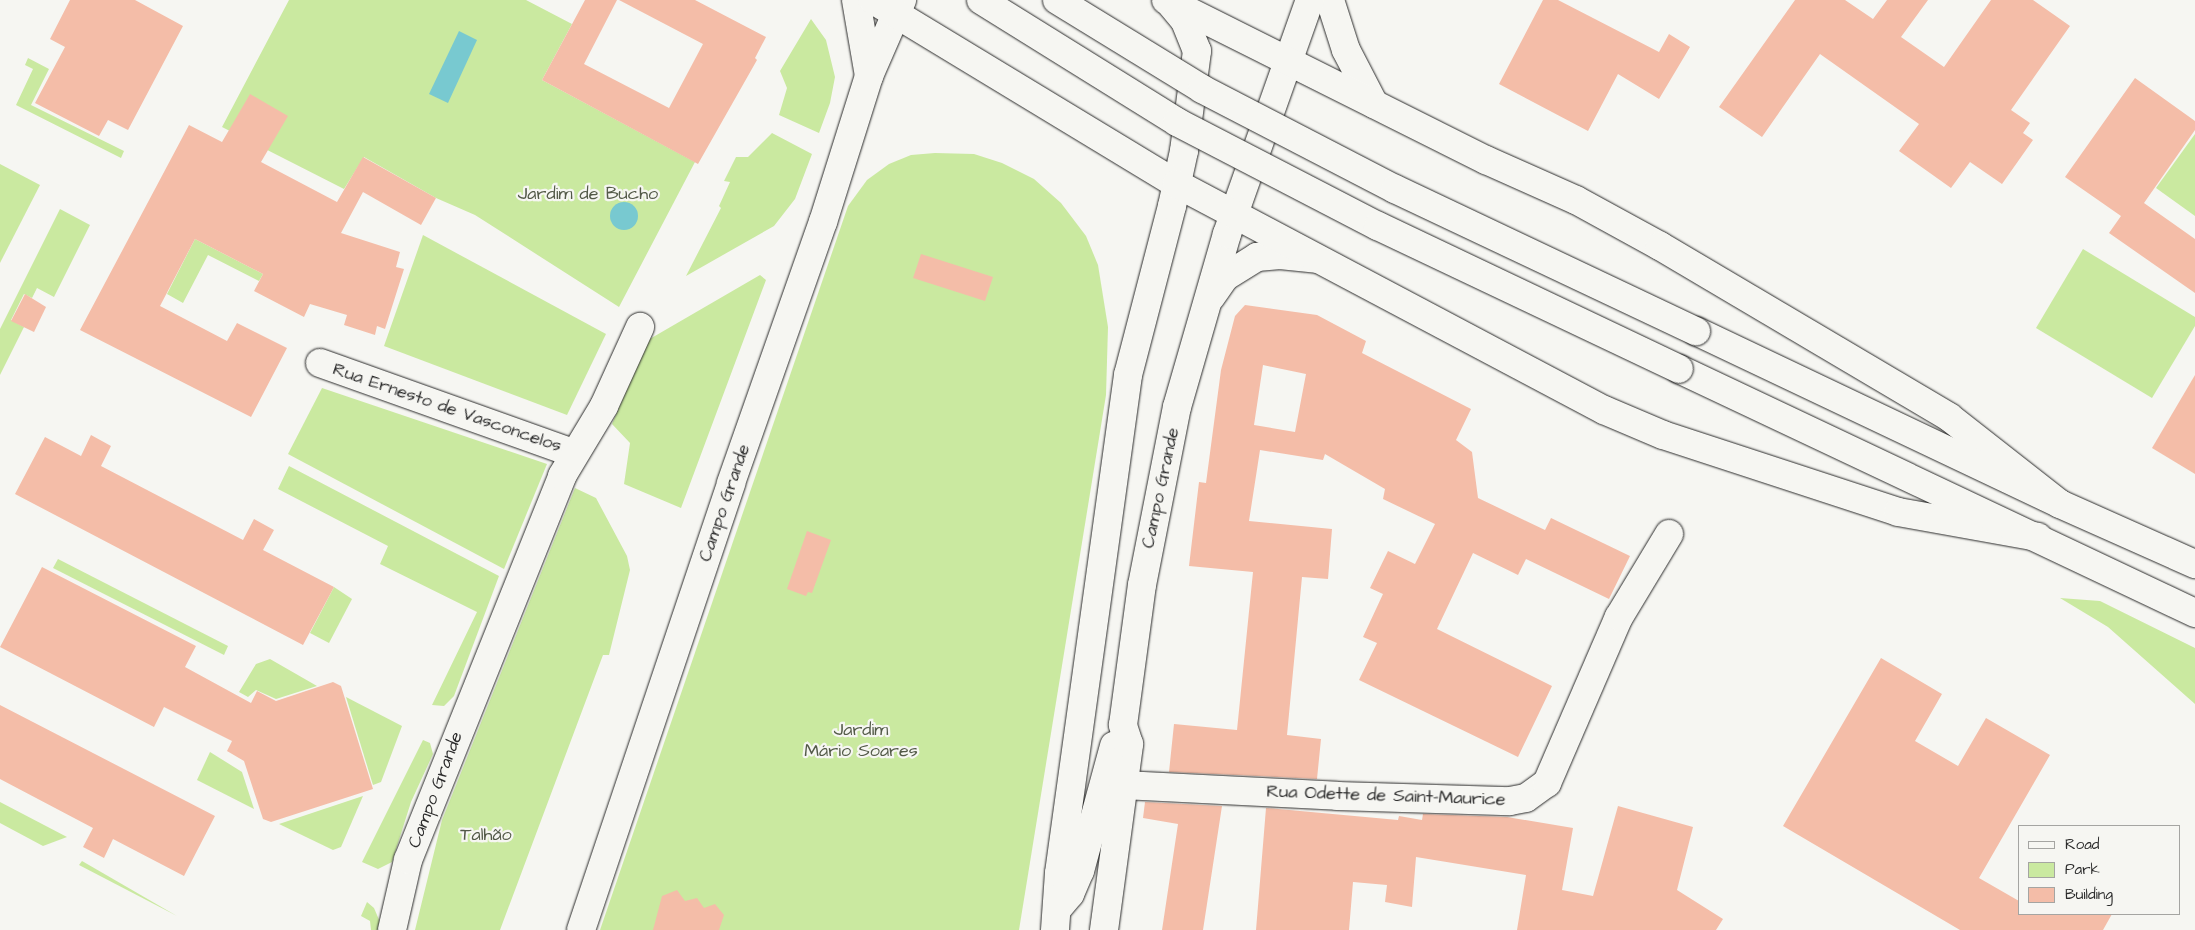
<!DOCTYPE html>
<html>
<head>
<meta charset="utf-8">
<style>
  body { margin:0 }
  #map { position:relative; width:2195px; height:930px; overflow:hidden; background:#f6f6f2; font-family:"Architects Daughter",sans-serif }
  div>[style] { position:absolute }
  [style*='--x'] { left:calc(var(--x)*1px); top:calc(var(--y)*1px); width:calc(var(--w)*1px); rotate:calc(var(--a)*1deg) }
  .green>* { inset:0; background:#cae9a0 }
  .water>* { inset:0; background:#78c9d0 }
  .round { border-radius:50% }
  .building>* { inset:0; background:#f4bda8 }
  .roads { filter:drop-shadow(0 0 1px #2b2b2b) drop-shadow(0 0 1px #2b2b2b) }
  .minor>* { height:28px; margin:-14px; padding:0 14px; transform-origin:14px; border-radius:14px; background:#f6f6f2 }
  .major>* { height:28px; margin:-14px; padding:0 14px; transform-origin:14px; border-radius:14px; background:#f6f6f2 }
  .highway>* { height:28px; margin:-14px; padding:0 14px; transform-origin:14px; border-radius:14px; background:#f6f6f2 }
  .bridges { filter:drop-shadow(0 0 1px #2b2b2b) drop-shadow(0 0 1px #2b2b2b) }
  .highway-bridge>* { height:28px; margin:-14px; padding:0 14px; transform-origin:14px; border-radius:14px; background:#f6f6f2 }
  span { translate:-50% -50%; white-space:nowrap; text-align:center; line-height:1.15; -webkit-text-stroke:4.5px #f6f6f2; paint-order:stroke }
  .park-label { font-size:18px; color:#535a48 }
  .street-label { font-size:18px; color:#2b2b2b }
  .legend { position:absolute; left:2018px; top:825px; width:162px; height:90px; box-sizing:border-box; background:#f6f6f2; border:1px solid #a5a5a2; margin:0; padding:6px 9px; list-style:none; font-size:15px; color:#2b2b2b }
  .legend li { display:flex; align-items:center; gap:10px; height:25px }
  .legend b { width:25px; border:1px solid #a5a5a2 }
</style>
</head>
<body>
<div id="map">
  <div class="green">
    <div style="clip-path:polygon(289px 0,526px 0,572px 24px,542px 80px,695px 162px,619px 307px,475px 215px,436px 198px,364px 157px,344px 189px,222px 127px)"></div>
    <div style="clip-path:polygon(811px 19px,826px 40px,835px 77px,830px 103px,819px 133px,779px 115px,787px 88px,780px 71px)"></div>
    <div style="clip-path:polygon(28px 58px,49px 69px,31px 105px,124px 151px,121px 158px,16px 105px,33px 69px,25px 65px)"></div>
    <div style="clip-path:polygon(772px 133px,812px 154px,795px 199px,774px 226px,686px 276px,721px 208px,719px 206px,730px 182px,724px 181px,736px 157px,748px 157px)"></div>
    <div style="clip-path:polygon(2195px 134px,2195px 216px,2156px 188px)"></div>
    <div style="clip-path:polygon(935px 153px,974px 154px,1002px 163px,1034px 179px,1061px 203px,1086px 236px,1098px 265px,1108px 327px,1106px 395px,1019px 930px,600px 930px,848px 206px,867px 180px,889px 164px,911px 155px)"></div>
    <div style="clip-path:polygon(0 164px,40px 185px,0 263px)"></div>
    <div style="clip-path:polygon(60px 209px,90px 225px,54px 297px,37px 288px,32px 298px,24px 294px,11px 320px,24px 327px,0 375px,0 329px)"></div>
    <div style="clip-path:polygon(423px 235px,606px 334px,567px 415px,384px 346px)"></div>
    <div style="clip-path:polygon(195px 239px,263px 274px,259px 281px,208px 255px,183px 303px,167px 294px)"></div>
    <div style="clip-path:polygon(2083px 249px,2195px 317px,2195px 326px,2152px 398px,2036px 328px)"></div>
    <div style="clip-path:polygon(760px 275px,766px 280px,681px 508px,624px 484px,630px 443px,612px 424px,648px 340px)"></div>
    <div style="clip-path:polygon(322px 388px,547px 464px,504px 569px,288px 454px)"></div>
    <div style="clip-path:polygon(289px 466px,499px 576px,454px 696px,444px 706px,432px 705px,477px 612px,380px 564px,388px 546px,278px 489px)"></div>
    <div style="clip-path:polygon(575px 488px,596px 498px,627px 556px,630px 570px,609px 655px,603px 655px,500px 930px,415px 930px,442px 820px)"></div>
    <div style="clip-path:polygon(58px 559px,228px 646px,224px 655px,53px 568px)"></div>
    <div style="clip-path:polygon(334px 587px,352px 599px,329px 643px,310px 633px)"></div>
    <div style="clip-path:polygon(2060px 598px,2100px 601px,2195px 648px,2195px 704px,2108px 627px)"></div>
    <div style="clip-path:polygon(270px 659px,317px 686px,276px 699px,256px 690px,248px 697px,239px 692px,256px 664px)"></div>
    <div style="clip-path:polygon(346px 697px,402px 726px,381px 782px,373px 785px)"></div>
    <div style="clip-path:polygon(423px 740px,430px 743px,433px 754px,411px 802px,392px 862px,378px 869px,362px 862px)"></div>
    <div style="clip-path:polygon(210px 752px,242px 772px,254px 809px,197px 780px)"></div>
    <div style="clip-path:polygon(363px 796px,341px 847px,333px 850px,279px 824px)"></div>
    <div style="clip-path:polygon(0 802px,67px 837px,43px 846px,0 823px)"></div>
    <div style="clip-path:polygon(82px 861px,177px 916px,79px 865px)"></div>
    <div style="clip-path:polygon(367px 902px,374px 908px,380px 922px,378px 930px,371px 930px,370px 921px,361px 916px)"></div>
  </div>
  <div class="water">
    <div style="clip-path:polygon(459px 31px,477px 40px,448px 103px,429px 94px)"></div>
    <div class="round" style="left:610px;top:202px;width:28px;height:28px"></div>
  </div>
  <div class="building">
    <div style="clip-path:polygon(70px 0,135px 0,183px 26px,128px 130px,108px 120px,99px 136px,35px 103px,65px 47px,50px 39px)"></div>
    <div style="clip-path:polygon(585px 0,617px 0,584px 64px,669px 108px,703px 44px,619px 0,695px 0,766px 37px,755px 58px,757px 60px,698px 164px,542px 80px)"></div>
    <div style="clip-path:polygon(1543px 0,1558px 0,1659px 52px,1669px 34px,1690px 47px,1659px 99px,1618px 74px,1588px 131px,1499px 84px)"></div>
    <div style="clip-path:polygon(1795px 0,1845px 0,1873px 19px,1887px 0,1928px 0,1901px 37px,1944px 67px,1991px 0,2033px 0,2070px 26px,2011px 110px,2030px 123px,2023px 133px,2033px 140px,2002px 184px,1970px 162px,1951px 188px,1899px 151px,1919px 124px,1820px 54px,1762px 137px,1719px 107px)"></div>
    <div style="clip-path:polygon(2135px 78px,2195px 121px,2195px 130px,2144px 203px,2195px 239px,2195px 293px,2109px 233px,2121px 216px,2065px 177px)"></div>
    <div style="clip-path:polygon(250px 94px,288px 116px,261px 162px,337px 202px,363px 157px,436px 198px,421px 225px,363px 192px,341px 233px,400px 252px,396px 267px,404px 269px,385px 329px,377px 326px,375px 335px,344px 325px,347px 315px,310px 304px,304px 317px,254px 291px,263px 274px,195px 239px,160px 306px,227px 341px,237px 323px,287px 348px,251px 417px,80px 330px,189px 125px,222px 142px)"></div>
    <div style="clip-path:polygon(921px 254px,993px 277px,985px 301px,913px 278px)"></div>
    <div style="clip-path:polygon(25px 294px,46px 307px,34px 332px,11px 321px)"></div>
    <div style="clip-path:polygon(evenodd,1245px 305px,1317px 315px,1366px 341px,1362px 353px,1471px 409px,1456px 440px,1472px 452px,1478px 498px,1545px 530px,1551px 518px,1630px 556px,1609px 599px,1526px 559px,1518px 575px,1473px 553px,1437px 629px,1552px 686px,1518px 757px,1359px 680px,1377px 643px,1363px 637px,1383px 594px,1370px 588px,1388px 551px,1415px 564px,1435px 524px,1383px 499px,1385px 489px,1325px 454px,1323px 460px,1260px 450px,1249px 521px,1332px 529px,1328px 579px,1302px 577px,1287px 735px,1321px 739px,1317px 779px,1169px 772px,1174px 724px,1237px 730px,1253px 572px,1189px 566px,1199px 482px,1206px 483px,1221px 370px,1235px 316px,1245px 305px,1263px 365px,1306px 374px,1295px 432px,1254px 425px,1263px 365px)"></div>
    <div style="clip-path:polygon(2195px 375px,2195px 474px,2152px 448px)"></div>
    <div style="clip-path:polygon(91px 435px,111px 446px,101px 466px,243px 540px,254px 519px,274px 530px,263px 550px,334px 587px,303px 645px,15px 494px,45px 437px,81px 456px)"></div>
    <div style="clip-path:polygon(807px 531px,831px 540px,812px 593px,808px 592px,806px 596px,787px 589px)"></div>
    <div style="clip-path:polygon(42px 567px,196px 646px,185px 667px,251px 703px,257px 691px,276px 701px,333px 682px,341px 686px,373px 789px,271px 822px,263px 819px,244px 761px,227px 751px,232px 741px,164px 707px,154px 727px,0 647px)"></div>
    <div style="clip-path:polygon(1881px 658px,1942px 694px,1915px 741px,1958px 766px,1986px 718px,2050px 755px,1979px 878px,2019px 901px,2019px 914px,2112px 914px,2103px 930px,1960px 930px,1783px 826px)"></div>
    <div style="clip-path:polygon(0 705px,215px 816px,184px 876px,113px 839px,104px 858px,83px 847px,93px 828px,0 779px)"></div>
    <div style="clip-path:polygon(1145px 802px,1222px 806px,1203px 930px,1162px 930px,1178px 824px,1143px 818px)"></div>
    <div style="clip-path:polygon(1618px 806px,1693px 827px,1677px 890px,1723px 919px,1716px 930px,1517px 930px,1526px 875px,1416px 857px,1412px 907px,1385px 902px,1387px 885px,1353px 882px,1349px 930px,1256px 930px,1266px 808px,1398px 820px,1399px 816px,1422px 820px,1423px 814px,1507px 817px,1573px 828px,1562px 890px,1593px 896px)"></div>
    <div style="clip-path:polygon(677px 890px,685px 901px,697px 898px,704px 908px,715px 904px,724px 915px,719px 930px,653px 930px,662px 896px)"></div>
  </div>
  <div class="roads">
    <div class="minor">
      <div style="--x:320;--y:363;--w:269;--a:19.6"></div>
      <div style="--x:1123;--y:785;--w:214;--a:2.9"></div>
      <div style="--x:1337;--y:796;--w:173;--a:1.7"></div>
      <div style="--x:1510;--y:801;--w:16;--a:-11"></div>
      <div style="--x:1526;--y:798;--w:26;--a:-36"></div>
      <div style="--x:1547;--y:783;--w:181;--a:-66.6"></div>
      <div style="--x:1619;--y:617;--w:97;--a:-58.9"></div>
      <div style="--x:392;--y:930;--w:72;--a:-77.1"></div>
      <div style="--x:408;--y:860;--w:414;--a:-68.1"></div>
      <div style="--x:562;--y:476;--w:82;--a:-59"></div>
      <div style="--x:604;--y:406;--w:87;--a:-65.5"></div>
    </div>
    <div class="major">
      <div style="--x:856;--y:0;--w:77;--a:80.3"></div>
      <div style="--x:1330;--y:0;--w:52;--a:72.3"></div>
      <div style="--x:1346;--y:50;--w:61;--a:62.6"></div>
      <div style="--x:1211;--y:297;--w:24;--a:-55"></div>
      <div style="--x:1225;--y:277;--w:38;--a:-32"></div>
      <div style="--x:1257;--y:257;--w:23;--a:-5"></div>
      <div style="--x:1280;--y:255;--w:37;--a:6"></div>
      <div style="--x:1059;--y:907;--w:17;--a:-50"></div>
      <div style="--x:1070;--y:894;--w:25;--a:-67"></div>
      <div style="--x:1080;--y:871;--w:130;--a:-74.8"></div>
      <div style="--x:581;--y:930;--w:471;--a:-71.4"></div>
      <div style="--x:731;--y:483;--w:277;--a:-70.6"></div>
      <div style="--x:823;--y:222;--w:153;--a:-72.5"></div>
      <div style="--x:869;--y:76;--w:83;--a:-66.5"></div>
      <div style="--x:1055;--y:930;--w:57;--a:-86"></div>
      <div style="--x:1059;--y:873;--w:503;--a:-82.11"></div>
      <div style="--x:1128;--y:375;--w:175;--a:-75.4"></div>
      <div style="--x:1172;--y:206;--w:56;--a:-77.7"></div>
      <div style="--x:1184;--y:151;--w:101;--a:-82.6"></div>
      <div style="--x:1197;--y:51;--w:32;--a:-112"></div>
      <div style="--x:1185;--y:21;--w:25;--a:-130"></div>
      <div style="--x:1104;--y:930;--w:188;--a:-82.3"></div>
      <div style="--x:1129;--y:744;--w:20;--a:-108"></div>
      <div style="--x:1123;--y:725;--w:141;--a:-82.3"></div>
      <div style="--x:1142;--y:585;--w:181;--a:-78.9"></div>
      <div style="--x:1177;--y:407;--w:180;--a:-73.9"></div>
      <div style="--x:1227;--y:234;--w:248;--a:-70.5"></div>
    </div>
    <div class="highway">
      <div style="--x:873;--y:0;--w:355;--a:31.2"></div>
      <div style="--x:1177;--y:184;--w:483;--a:27.9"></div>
      <div style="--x:1604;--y:410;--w:64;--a:23"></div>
      <div style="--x:1663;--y:435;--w:247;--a:18.1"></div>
      <div style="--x:1898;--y:512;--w:142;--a:10.1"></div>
      <div style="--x:1166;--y:0;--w:358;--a:26.6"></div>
      <div style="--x:1486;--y:160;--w:98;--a:24"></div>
      <div style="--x:1576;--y:200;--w:96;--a:28.7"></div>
      <div style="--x:1660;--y:246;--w:336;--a:30.6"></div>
      <div style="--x:1949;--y:417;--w:141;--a:38.1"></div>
      <div style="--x:1696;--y:331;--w:403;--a:25.4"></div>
      <div style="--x:2060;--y:504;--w:148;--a:24"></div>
      <div style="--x:1679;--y:369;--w:571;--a:25.31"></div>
    </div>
  </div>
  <div class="bridges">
    <div class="highway-bridge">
      <div style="--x:981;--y:0;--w:231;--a:31.9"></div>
      <div style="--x:1177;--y:122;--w:226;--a:27.4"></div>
      <div style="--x:1378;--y:226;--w:333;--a:25.4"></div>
      <div style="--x:1057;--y:0;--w:170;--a:31.5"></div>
      <div style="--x:1202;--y:89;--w:217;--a:27.4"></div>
      <div style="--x:1395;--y:189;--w:333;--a:25.3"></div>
    </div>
  </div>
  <div class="park-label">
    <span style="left:588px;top:194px">Jardim de Bucho</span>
    <span style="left:861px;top:741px">Jardim<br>Mário Soares</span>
    <span style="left:486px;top:835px">Talhão</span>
  </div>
  <div class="street-label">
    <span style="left:447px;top:408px;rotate:19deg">Rua Ernesto de Vasconcelos</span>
    <span style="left:1161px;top:488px;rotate:-78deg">Campo Grande</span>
    <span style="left:725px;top:503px;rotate:-71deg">Campo Grande</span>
    <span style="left:436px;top:790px;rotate:-69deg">Campo Grande</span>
    <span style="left:1386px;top:796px;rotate:2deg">Rua Odette de Saint-Maurice</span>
  </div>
  <ul class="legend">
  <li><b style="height:6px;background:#f6f6f2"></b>Road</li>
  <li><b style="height:14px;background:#cae9a0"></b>Park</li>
  <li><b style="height:14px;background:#f4bda8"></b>Building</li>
  </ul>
</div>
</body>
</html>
